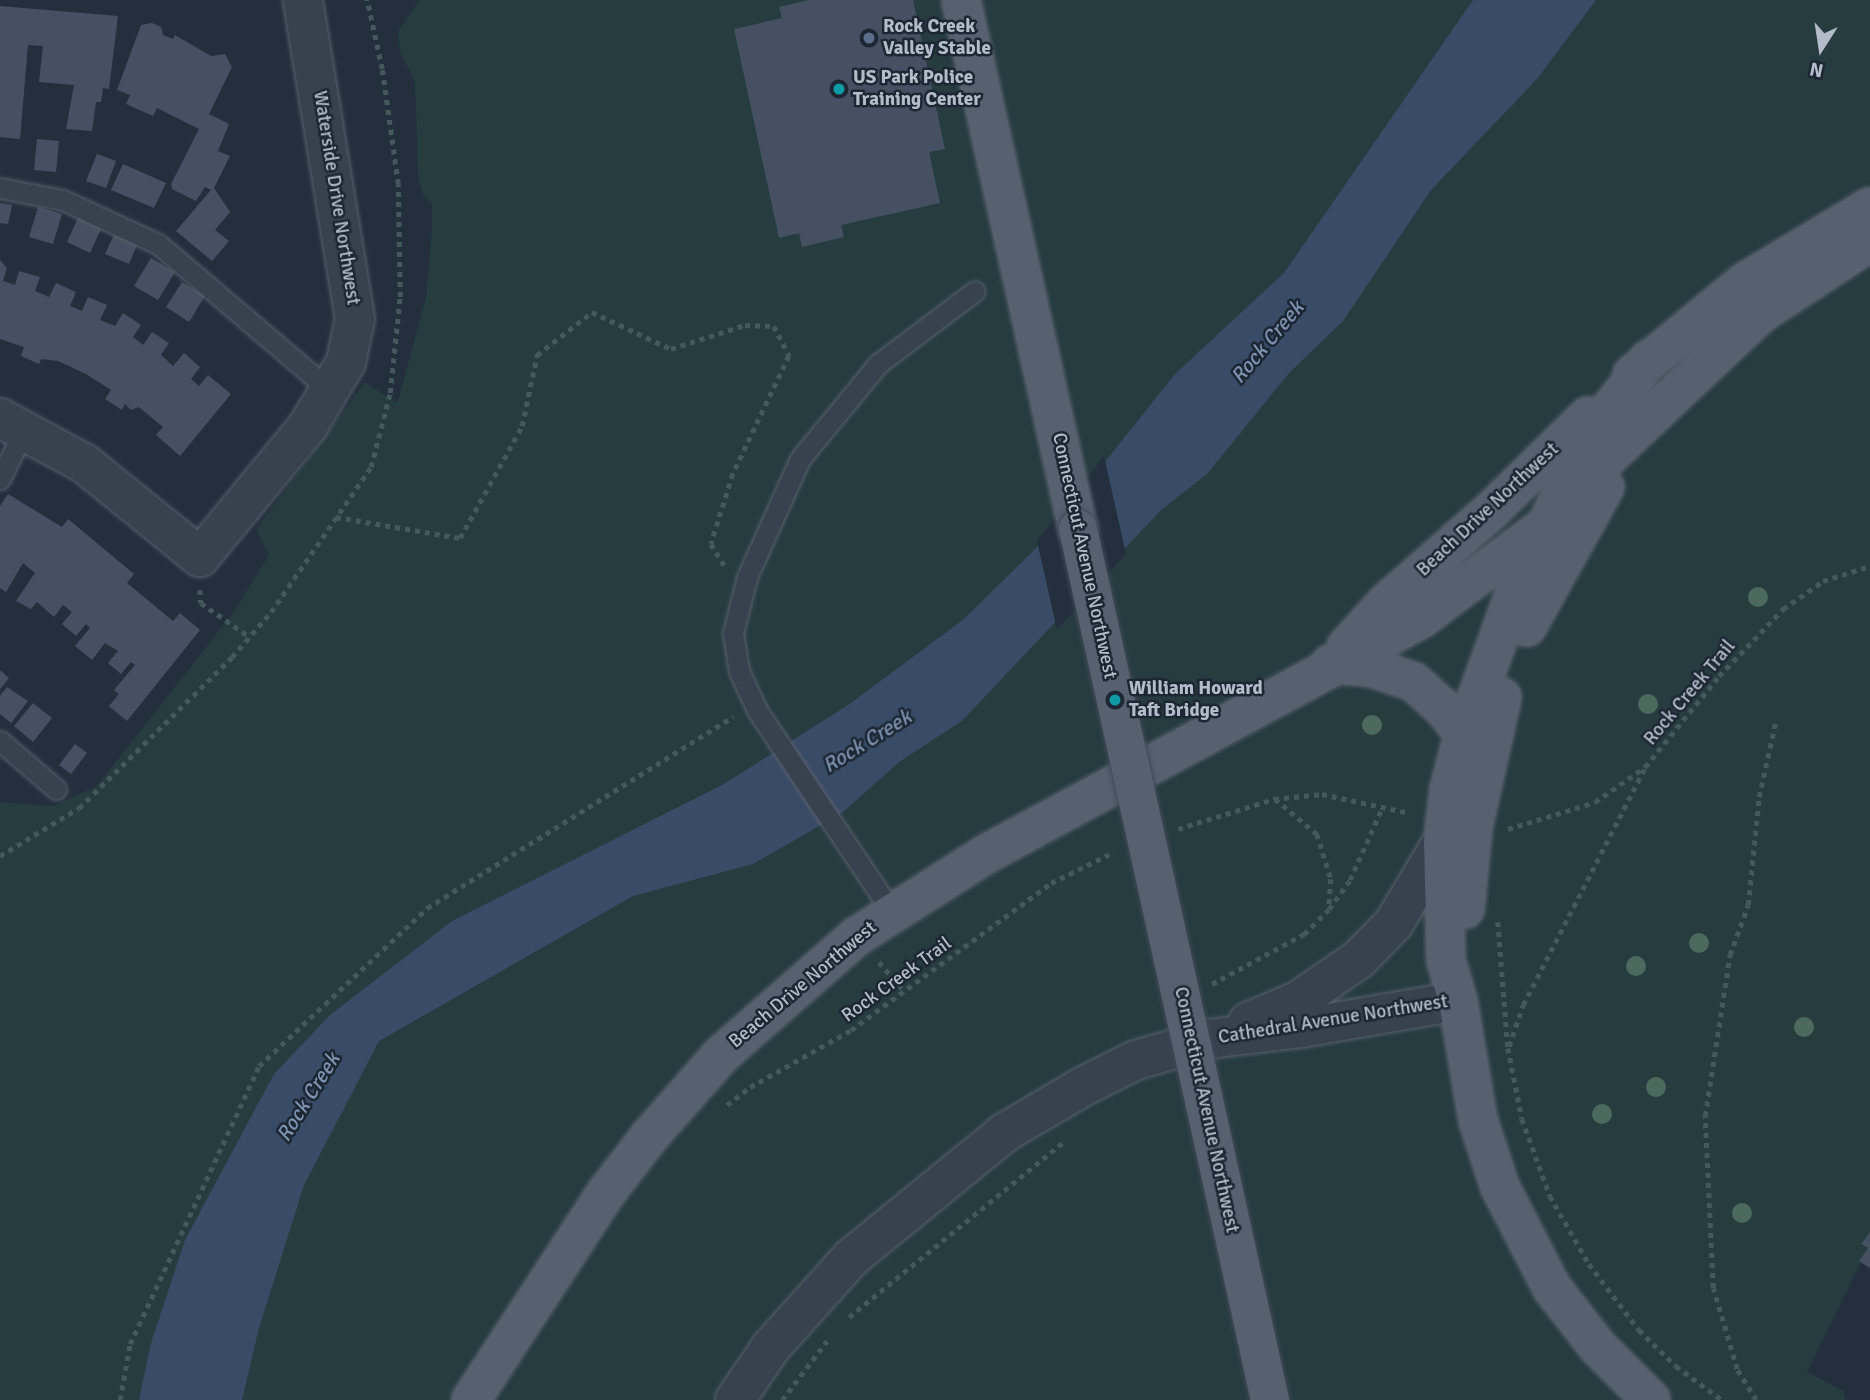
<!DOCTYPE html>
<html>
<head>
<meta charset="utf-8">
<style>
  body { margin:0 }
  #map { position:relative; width:1870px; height:1400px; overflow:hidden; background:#242f3e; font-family:Signika,sans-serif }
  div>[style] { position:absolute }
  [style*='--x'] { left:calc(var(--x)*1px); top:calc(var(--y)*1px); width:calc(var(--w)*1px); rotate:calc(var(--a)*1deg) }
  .green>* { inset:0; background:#263c3f }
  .water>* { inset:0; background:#394c67 }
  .pier>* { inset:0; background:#242f3e }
  .building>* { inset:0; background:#455162 }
  .path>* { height:4.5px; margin-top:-2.25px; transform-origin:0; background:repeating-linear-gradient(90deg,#44595c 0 5px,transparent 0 10px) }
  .roads { filter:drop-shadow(0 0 2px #565f6c) drop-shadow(0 0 2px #565f6c) }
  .service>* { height:19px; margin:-9.5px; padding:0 9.5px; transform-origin:9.5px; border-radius:9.5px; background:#38414e }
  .minor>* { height:38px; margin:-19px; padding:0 19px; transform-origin:19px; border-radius:19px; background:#38414e }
  .tertiary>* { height:38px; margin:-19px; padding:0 19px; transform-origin:19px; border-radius:19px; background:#38414e }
  .primary>* { height:38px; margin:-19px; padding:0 19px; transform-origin:19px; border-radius:19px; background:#56606e }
  .bridges { filter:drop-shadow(0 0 2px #414a57) drop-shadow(0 0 2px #414a57) }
  .primary-bridge>* { height:38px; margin:-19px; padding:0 19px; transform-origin:19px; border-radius:19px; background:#56606e }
  .trees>* { width:20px; height:20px; margin:-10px; border-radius:50%; background:#4b6a5d }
  .dots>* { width:19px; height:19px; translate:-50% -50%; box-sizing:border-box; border:4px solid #1d2633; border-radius:50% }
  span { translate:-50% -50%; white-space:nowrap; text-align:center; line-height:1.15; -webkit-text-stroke:5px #1d2633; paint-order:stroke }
  .poi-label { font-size:19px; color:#b4bcc9; font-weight:700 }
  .left { translate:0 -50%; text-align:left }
  .street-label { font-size:19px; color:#b4bcc9 }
  .water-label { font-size:21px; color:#7c92b1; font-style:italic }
  .north { position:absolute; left:1786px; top:14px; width:70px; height:70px; -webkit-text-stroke:5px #1d2633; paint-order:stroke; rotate:192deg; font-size:19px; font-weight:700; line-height:28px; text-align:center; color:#b4bcc9 }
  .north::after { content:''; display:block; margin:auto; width:24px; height:32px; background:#b4bcc9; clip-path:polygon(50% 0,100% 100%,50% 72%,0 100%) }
</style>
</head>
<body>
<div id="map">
  <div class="green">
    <div style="clip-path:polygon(420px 0,1870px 0,1870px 1233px,1861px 1243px,1868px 1248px,1807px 1372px,1844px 1391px,1845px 1400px,0 1400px,0 802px,53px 806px,97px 786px,233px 613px,269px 555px,256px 529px,365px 382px,396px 403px,399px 398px,426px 297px,432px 230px,432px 203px,423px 195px,418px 176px,415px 81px,400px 52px,398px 31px)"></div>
  </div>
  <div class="water">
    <div style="clip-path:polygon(1473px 0,1596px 0,1537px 79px,1431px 190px,1343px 321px,1289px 373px,1207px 474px,1161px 510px,962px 721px,899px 762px,842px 813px,753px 864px,633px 896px,379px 1041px,304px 1185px,259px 1328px,242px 1400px,139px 1400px,151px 1343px,185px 1240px,274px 1074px,330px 1015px,452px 921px,724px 784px,851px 703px,964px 619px,1037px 547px,1175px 374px,1284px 273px)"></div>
  </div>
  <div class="pier">
    <div style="clip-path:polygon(1104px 456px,1126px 554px,1057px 630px,1037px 541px)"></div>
  </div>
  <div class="building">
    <div style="clip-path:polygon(809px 0,913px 0,945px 149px,929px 152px,940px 203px,841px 225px,844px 237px,802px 247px,799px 233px,779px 238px,734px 29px,782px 18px,779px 7px)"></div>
    <div style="clip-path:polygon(0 6px,118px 16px,109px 89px,103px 88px,101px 102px,96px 102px,92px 131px,66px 129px,74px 85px,39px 82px,43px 46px,28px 45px,20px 139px,0 137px)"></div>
    <div style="clip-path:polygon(152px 23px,161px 27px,163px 35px,173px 39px,175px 35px,211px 56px,225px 54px,232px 67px,209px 114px,229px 124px,218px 151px,230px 156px,214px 188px,230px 212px,215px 230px,229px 241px,212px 261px,176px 231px,211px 190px,205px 187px,196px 201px,172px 189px,171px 184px,199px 129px,157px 108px,153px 116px,126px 104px,130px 95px,117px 90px,141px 25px)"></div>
    <div style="clip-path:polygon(37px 139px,59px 141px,56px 172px,34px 170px)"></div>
    <div style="clip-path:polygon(97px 154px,116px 161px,106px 188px,86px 181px)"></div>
    <div style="clip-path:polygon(123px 164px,166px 183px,154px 208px,111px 190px)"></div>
    <div style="clip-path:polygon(0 203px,12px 205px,8px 224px,0 223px)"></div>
    <div style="clip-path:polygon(38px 207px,62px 214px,53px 244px,29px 237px)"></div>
    <div style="clip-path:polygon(78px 218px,101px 229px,90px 253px,67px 242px)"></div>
    <div style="clip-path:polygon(114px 235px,137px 245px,129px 264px,105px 254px)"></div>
    <div style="clip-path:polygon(151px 258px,175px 272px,158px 300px,134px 286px)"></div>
    <div style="clip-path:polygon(0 260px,7px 268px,3px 281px,15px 285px,19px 271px,40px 277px,35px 291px,49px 297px,56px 283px,76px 292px,70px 306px,82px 311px,88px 297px,107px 305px,100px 320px,115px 326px,123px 313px,141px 325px,133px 337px,143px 345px,152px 332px,169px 343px,161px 355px,173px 366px,184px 353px,200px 367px,191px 379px,199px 386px,208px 375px,231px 394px,180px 456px,156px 435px,163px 427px,139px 407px,131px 410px,125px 404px,122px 410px,105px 399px,111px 390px,86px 374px,58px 361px,41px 359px,39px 364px,21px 356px,24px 347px,0 339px)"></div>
    <div style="clip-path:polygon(182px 282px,205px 296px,189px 322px,166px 307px)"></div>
    <div style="clip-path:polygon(8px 494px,62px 527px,68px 519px,134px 574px,127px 583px,173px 621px,180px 613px,200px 630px,127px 721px,109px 706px,119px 694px,114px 690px,135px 665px,131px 662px,121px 674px,108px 663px,118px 651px,105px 643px,92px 660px,75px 646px,90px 628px,86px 624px,76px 636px,62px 624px,72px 612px,63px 605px,54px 617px,37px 602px,31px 609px,16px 601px,35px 573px,23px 563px,6px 592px,0 588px,0 506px)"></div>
    <div style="clip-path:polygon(0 670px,9px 678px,0 689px)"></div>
    <div style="clip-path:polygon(7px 687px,28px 701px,11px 723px,0 714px,0 696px)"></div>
    <div style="clip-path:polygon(33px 703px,52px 718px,33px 742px,14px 726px)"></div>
    <div style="clip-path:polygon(75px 744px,87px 753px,71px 774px,59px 765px)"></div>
    <div style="clip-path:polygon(1870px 1232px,1870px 1268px,1859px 1261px,1868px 1248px,1861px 1244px)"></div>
  </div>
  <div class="path">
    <div style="--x:336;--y:517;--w:126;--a:9.6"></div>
    <div style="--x:460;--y:538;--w:128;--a:-61"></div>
    <div style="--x:522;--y:426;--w:73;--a:-78.1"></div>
    <div style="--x:537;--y:355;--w:70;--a:-38"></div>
    <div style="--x:592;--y:312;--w:87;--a:25.1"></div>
    <div style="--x:671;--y:349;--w:78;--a:-18"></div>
    <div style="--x:745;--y:325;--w:29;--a:2"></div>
    <div style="--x:774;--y:326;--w:34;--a:63"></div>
    <div style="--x:789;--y:356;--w:131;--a:115.4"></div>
    <div style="--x:733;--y:474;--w:73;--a:107.4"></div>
    <div style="--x:711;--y:544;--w:25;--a:58"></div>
    <div style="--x:200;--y:590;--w:13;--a:86"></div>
    <div style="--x:201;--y:603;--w:60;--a:34.8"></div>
    <div style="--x:1275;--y:799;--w:55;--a:39.8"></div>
    <div style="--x:1317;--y:834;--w:47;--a:72.7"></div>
    <div style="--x:1331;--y:879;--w:29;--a:94"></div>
    <div style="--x:1178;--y:829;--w:101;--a:-17.4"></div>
    <div style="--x:1274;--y:799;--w:48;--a:-5.9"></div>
    <div style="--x:1322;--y:794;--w:90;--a:12.2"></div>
    <div style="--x:1508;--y:829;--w:91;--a:-17.2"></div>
    <div style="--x:1595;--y:802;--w:61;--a:-35"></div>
    <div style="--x:1645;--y:767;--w:117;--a:-50.9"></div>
    <div style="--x:1719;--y:676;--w:93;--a:-46.3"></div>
    <div style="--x:1783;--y:609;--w:49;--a:-35"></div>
    <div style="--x:1823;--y:581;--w:49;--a:-17.7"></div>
    <div style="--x:0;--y:856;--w:92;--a:-31.3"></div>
    <div style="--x:79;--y:808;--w:215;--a:-44.6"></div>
    <div style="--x:232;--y:657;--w:60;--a:-49.1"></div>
    <div style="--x:271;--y:612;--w:176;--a:-55.4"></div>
    <div style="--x:371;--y:467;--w:76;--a:-75.6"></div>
    <div style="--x:390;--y:393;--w:97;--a:-84.1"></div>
    <div style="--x:400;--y:297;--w:113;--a:-91"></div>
    <div style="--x:398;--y:184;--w:116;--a:-97.9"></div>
    <div style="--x:382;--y:69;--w:71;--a:-102.3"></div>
    <div style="--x:1498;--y:922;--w:126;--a:85.5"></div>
    <div style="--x:1508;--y:1048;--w:72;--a:78.8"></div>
    <div style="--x:1522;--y:1119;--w:82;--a:70"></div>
    <div style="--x:1550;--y:1196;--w:78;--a:60.2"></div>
    <div style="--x:1589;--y:1264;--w:83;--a:52.9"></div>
    <div style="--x:1639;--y:1330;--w:52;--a:44.2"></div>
    <div style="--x:1676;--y:1366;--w:57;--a:36.5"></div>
    <div style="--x:879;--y:962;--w:38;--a:49"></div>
    <div style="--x:1212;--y:984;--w:105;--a:-28.5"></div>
    <div style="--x:1304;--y:934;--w:35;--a:-45"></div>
    <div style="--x:1329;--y:909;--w:36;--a:-54"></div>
    <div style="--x:1350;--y:880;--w:81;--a:-66"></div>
    <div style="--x:1509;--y:1046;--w:43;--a:-71.1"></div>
    <div style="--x:1523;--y:1005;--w:267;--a:-62.8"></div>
    <div style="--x:727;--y:1105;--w:29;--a:-38"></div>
    <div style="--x:750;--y:1087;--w:116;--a:-29.4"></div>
    <div style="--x:851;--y:1030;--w:248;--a:-36.3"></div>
    <div style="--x:1051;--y:883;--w:70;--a:-26.2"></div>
    <div style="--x:849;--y:1317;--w:279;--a:-39.2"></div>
    <div style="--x:120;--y:1400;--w:57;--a:-79.9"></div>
    <div style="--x:130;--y:1344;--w:306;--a:-65.1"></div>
    <div style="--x:259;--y:1066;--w:231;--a:-43.2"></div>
    <div style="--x:427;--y:908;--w:361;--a:-32"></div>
    <div style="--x:782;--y:1400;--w:74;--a:-52.7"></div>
    <div style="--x:1756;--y:1400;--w:36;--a:-122"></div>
    <div style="--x:1737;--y:1369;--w:84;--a:-106.5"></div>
    <div style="--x:1713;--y:1288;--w:172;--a:-92.7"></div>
    <div style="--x:1705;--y:1116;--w:163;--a:-81.2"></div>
    <div style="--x:1730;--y:955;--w:53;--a:-70.2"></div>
    <div style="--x:1748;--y:905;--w:109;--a:-84.2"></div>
    <div style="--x:1759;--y:797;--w:75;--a:-77.6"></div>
  </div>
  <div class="roads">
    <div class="service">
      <div style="--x:0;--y:188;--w:64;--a:10.8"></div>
      <div style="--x:63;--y:200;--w:105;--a:24.9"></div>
      <div style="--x:158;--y:244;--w:227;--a:40.4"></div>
      <div style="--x:0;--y:479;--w:57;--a:-63.9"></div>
      <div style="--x:0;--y:741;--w:74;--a:40.6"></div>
      <div style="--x:892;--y:912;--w:243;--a:-123.8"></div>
      <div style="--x:757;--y:710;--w:43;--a:-114.8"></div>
      <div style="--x:739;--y:671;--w:38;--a:-99"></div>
      <div style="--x:733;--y:633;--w:58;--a:-76"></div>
      <div style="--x:747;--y:577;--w:129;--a:-65.8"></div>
      <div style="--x:800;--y:459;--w:123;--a:-50.6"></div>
      <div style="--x:878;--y:364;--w:121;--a:-37"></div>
    </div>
    <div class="minor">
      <div style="--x:0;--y:418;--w:97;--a:28.4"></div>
      <div style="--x:85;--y:464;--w:148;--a:39"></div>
      <div style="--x:200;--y:557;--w:170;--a:-50.5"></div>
      <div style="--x:308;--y:426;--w:74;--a:-59.3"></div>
      <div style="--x:346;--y:362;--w:44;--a:-78.2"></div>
      <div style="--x:355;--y:319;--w:323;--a:-99.3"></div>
    </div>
    <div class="tertiary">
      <div style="--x:1248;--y:1022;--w:54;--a:-22.8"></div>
      <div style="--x:1298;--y:1001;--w:74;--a:-34.5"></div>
      <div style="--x:1359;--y:959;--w:50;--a:-45.8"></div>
      <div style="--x:1394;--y:923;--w:96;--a:-59.1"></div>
      <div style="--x:735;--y:1400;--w:64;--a:-55.8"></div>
      <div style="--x:771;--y:1347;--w:120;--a:-48"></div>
      <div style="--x:851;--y:1258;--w:198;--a:-39.2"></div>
      <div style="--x:1004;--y:1133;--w:91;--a:-30.5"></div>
      <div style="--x:1082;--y:1087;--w:60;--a:-26.6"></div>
      <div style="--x:1136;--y:1060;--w:76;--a:-16"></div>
      <div style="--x:1209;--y:1039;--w:93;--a:-6.8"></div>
      <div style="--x:1301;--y:1028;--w:159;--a:-9.8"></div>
    </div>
    <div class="primary">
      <div style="--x:961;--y:0;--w:542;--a:77.53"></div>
      <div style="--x:1649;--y:359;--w:98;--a:127.9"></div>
      <div style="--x:1589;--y:436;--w:170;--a:115.4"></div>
      <div style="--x:1516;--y:590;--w:155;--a:110"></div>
      <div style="--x:1463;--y:736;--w:56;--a:104.5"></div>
      <div style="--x:1449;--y:790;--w:51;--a:96.7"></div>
      <div style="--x:1443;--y:841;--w:119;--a:88.6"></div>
      <div style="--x:1446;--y:960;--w:43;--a:73.7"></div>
      <div style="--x:1458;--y:1001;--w:121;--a:80.5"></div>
      <div style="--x:1478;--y:1120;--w:71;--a:71.8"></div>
      <div style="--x:1500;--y:1187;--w:114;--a:62.8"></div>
      <div style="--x:1552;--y:1288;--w:73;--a:52.2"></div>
      <div style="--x:1597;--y:1346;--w:76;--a:45"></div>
      <div style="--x:1632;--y:375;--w:146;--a:-39.5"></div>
      <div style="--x:1745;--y:282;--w:146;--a:-31"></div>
      <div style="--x:1527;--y:627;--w:160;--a:-60.9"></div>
      <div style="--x:1346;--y:647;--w:61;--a:-47.7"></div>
      <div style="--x:1387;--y:602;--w:140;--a:-41.2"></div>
      <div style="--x:1492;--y:510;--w:134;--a:-44.4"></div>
      <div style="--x:1330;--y:664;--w:40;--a:4.3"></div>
      <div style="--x:1370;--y:667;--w:46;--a:18.8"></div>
      <div style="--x:1414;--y:682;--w:42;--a:42.1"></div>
      <div style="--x:1445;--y:710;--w:51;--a:52.2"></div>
      <div style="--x:1465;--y:909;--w:82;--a:-84.4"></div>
      <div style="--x:1473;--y:827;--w:133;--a:-77.4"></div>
      <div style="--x:471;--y:1400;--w:247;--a:-56.9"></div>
      <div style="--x:606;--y:1193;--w:71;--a:-52.5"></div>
      <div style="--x:649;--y:1137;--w:109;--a:-48.7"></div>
      <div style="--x:721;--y:1055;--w:181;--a:-41.2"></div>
      <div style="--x:857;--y:936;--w:155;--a:-32.4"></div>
      <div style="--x:988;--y:853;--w:492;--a:-28.4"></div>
      <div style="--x:1421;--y:619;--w:156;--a:-36.9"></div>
      <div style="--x:1546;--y:525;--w:84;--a:-47.9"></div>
      <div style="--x:1602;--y:463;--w:217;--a:-43.3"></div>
      <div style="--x:1760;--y:314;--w:131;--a:-33.2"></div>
    </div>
  </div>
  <div class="bridges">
    <div class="primary-bridge">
      <div style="--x:1078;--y:529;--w:892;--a:77.57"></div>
    </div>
  </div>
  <div class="trees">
    <div style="left:1758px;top:597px"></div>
    <div style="left:1648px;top:704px"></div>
    <div style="left:1372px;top:725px"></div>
    <div style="left:1699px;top:943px"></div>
    <div style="left:1636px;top:966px"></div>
    <div style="left:1804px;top:1027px"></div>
    <div style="left:1656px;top:1087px"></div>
    <div style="left:1602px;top:1114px"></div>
    <div style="left:1742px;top:1213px"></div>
  </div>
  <div class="dots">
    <div style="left:869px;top:38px;background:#5c6f8a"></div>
    <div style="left:839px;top:89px;background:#0f9aa8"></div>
    <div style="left:1115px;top:700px;background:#0f9aa8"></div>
  </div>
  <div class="poi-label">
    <span class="left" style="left:883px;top:38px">Rock Creek<br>Valley Stable</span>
    <span class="left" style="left:853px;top:89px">US Park Police<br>Training Center</span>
    <span class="left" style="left:1129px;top:700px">William Howard<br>Taft Bridge</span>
  </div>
  <div class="street-label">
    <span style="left:336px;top:198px;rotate:81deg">Waterside Drive Northwest</span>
    <span style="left:1488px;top:510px;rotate:-43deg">Beach Drive Northwest</span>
    <span style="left:1084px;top:556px;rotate:78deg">Connecticut Avenue Northwest</span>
    <span style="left:1690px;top:693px;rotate:-50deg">Rock Creek Trail</span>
    <span style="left:897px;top:980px;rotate:-36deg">Rock Creek Trail</span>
    <span style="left:803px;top:985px;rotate:-40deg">Beach Drive Northwest</span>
    <span style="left:1333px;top:1020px;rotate:-9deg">Cathedral Avenue Northwest</span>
    <span style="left:1206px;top:1110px;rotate:78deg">Connecticut Avenue Northwest</span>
  </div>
  <div class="water-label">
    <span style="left:1267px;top:342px;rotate:-50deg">Rock Creek</span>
    <span style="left:867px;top:741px;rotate:-32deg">Rock Creek</span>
    <span style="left:308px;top:1097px;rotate:-58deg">Rock Creek</span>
  </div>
  <div class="north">N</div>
</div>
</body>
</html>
